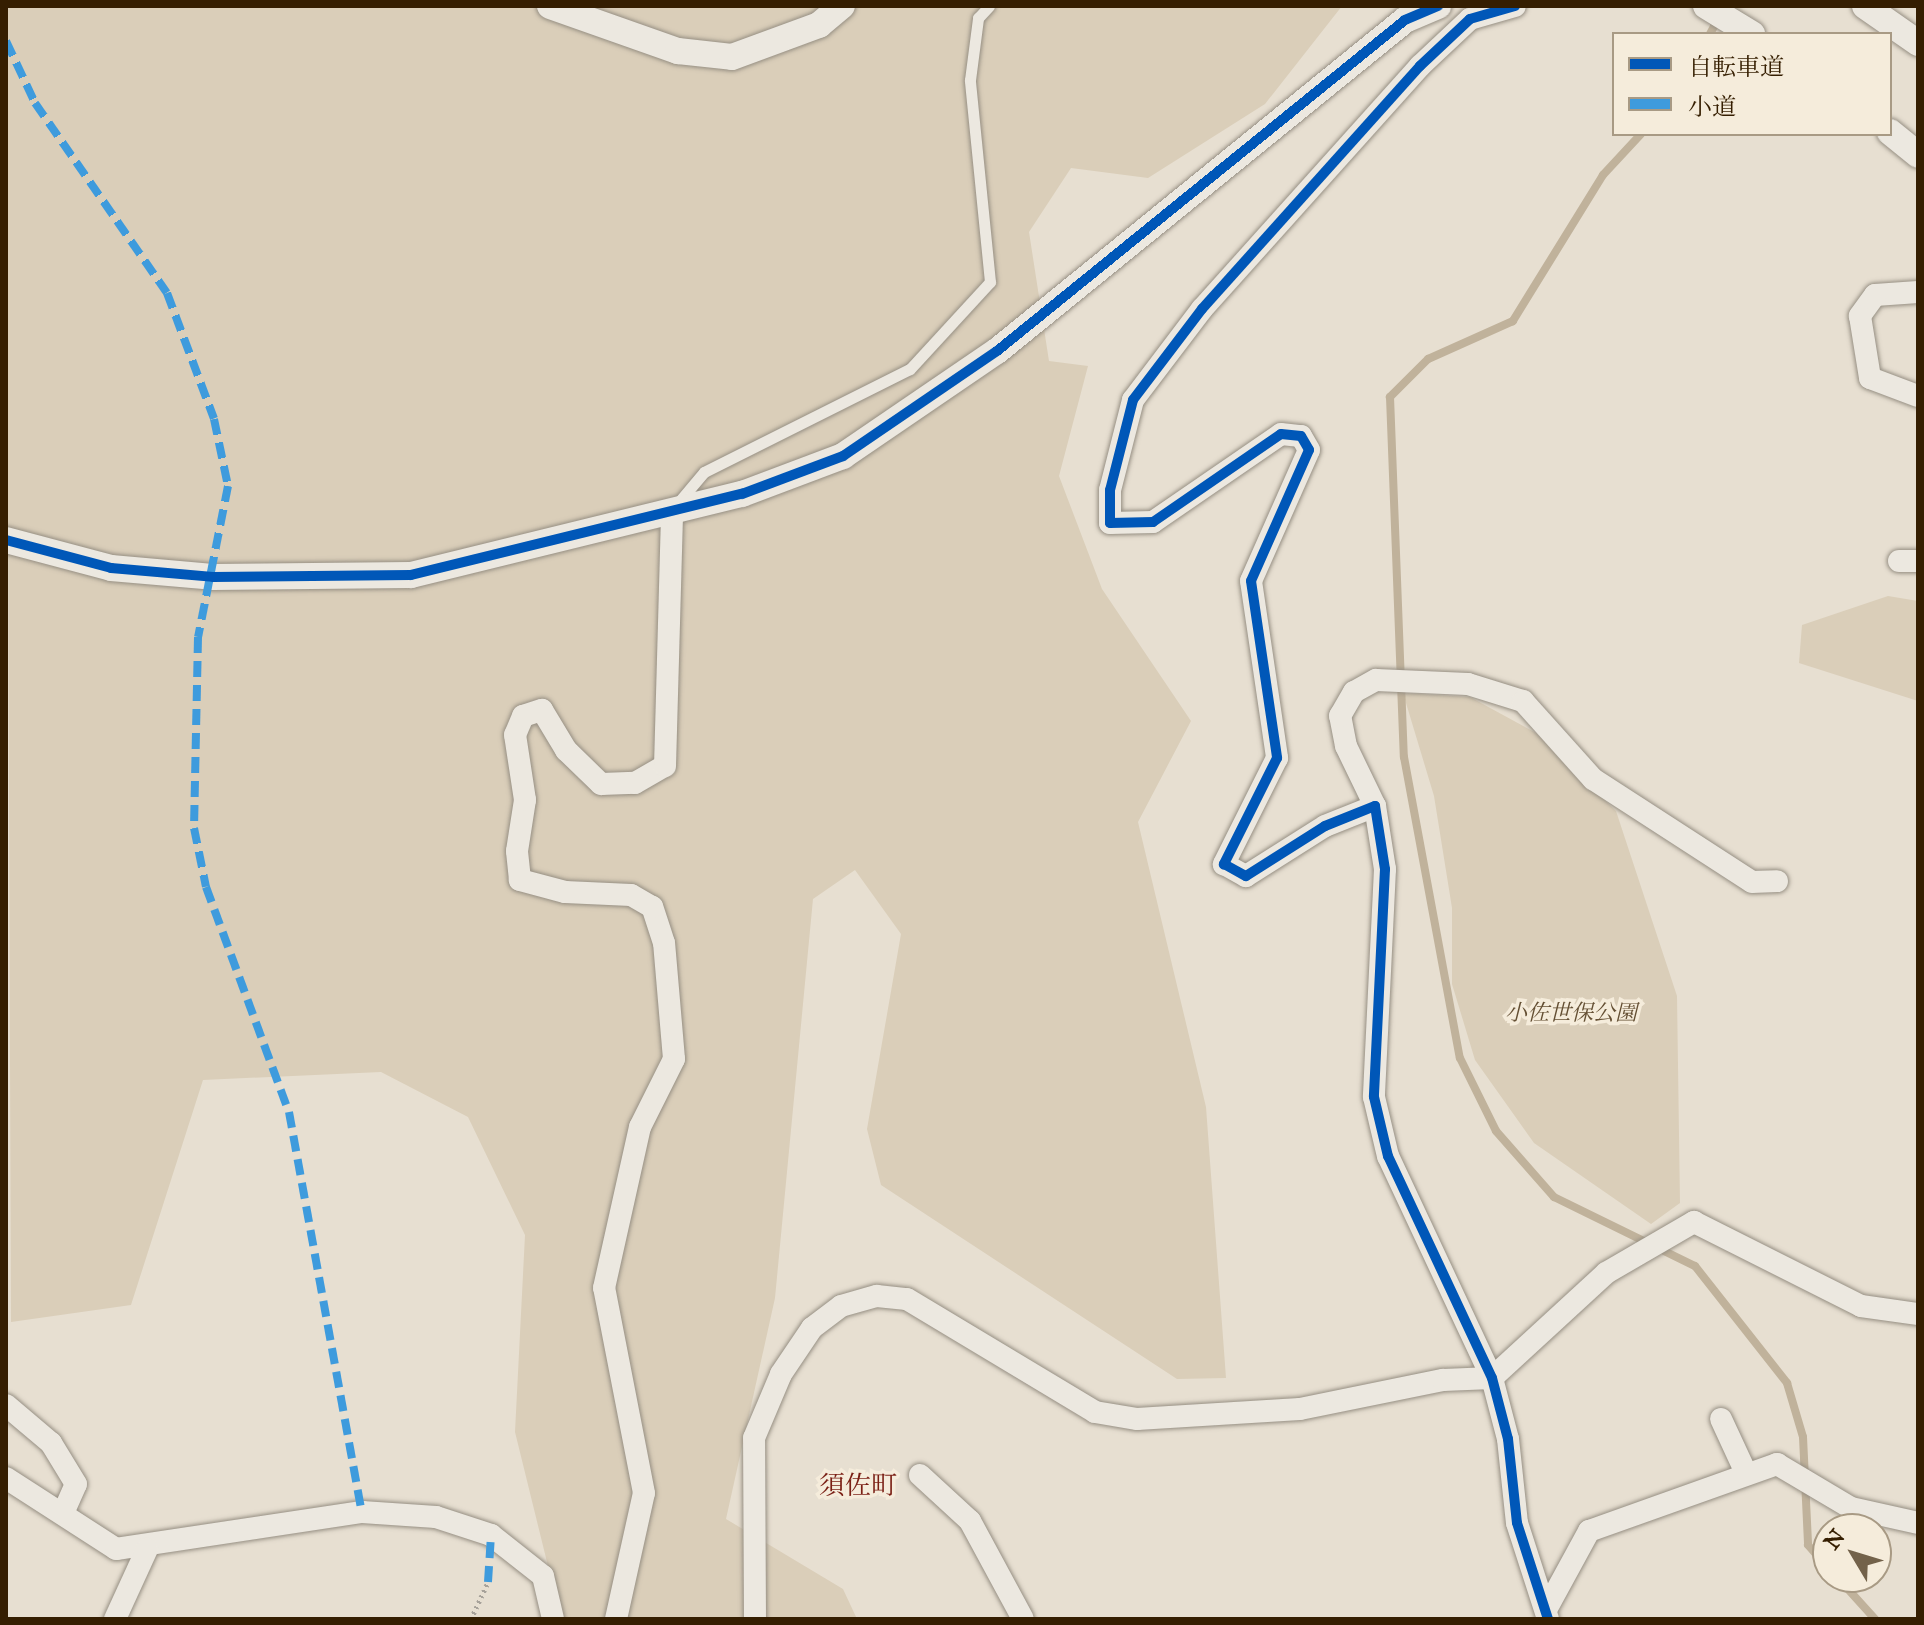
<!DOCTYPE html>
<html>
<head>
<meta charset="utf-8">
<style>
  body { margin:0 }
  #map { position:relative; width:1924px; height:1625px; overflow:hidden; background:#e7dfd1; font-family:"IM FELL Great Primer","Noto Serif JP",serif }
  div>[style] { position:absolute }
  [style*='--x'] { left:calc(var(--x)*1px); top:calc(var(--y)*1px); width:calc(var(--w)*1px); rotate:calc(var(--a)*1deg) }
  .green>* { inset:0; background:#daceb9 }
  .stream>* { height:8px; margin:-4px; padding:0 4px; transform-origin:4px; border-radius:4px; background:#c0b29b }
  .path>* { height:5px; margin-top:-2.5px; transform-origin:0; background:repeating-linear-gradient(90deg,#a7a29a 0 2px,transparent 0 6px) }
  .roads { filter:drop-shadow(0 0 2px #968f83) drop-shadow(0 0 2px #968f83) }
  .service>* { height:11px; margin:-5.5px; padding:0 5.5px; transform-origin:5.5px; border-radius:5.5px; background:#ece8e0 }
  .minor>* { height:22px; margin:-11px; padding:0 11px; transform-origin:11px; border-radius:11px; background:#ece8e0 }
  .tertiary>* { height:26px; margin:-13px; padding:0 13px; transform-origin:13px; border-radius:13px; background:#ece8e0 }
  .quiet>* { height:8px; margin-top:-4px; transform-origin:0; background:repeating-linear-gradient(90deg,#3e9bdd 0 16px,transparent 0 24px) }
  .cycleway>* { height:10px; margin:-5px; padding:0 5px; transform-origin:5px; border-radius:5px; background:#0057b8 }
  span { translate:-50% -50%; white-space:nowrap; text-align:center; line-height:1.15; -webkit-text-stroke:7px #f5ecdb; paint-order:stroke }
  .park-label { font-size:22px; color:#644f33; font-style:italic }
  .quarter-label { font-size:26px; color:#7a1f14 }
  .frame { position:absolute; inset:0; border:8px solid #351e01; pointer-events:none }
  .legend { position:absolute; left:1612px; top:32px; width:280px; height:104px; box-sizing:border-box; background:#f5ecdb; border:2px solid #a89a84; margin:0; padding:10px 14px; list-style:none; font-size:24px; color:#351e01 }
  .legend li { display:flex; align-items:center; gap:16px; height:40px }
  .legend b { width:40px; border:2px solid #a89a84 }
  .north { position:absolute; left:1812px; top:1513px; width:80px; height:80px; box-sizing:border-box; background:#f5ecdb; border:2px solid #a89a84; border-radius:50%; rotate:308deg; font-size:22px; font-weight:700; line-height:32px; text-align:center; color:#351e01 }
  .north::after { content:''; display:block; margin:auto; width:28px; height:36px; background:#73624a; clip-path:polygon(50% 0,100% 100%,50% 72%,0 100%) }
</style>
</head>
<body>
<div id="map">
  <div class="green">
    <div style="clip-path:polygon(6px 6px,1342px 6px,1265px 104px,1148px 178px,1071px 168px,1029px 232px,1049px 361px,1088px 366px,1059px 476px,1102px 589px,1191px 721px,1138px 822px,1206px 1107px,1226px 1378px,1177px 1379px,881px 1185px,867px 1129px,901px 934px,855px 870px,813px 899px,775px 1298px,726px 1519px,843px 1589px,857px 1619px,561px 1619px,515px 1432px,525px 1235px,468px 1117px,381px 1072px,203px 1080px,131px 1305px,11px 1322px)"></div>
    <div style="clip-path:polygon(1888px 596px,1918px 601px,1918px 701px,1799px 663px,1802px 625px)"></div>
    <div style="clip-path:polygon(1403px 693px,1470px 697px,1536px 733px,1616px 811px,1677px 996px,1680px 1203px,1651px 1224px,1534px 1143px,1475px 1060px,1452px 984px,1452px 908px,1434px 796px)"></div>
  </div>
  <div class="stream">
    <div style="--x:1710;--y:34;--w:19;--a:-62"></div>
    <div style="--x:1641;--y:134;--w:56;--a:132.8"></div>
    <div style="--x:1603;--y:175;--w:172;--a:121.7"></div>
    <div style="--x:1513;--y:321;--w:93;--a:155.9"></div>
    <div style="--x:1428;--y:359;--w:54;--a:135"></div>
    <div style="--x:1390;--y:397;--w:360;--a:87.8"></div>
    <div style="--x:1404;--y:757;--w:306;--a:79.5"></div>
    <div style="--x:1460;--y:1058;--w:81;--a:63.7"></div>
    <div style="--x:1496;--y:1131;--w:88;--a:48.7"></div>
    <div style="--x:1554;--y:1197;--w:157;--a:26.1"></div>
    <div style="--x:1695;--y:1266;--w:149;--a:51.8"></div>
    <div style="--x:1787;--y:1383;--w:56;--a:73.5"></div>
    <div style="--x:1803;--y:1437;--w:108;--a:87.3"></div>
    <div style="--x:1808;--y:1545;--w:30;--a:49"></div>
    <div style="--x:1837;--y:1577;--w:57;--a:47.9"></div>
  </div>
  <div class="path">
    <div style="--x:471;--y:1619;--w:41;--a:-65.3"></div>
  </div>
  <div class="roads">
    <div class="service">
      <div style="--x:677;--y:504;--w:42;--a:-49.8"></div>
      <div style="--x:704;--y:472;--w:230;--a:-26.6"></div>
      <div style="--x:910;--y:369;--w:118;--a:-47.4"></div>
      <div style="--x:990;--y:282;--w:203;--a:-95.7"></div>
      <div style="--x:970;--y:80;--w:63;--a:-82.6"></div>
      <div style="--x:978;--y:18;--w:16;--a:-47"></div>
    </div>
    <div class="minor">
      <div style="--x:1515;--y:6;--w:47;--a:163.9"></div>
      <div style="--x:1470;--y:19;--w:69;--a:136.8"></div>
      <div style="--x:1420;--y:66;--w:326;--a:131.9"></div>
      <div style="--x:1202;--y:309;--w:114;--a:127.2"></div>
      <div style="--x:1133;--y:400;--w:93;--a:104.3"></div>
      <div style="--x:1110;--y:490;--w:33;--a:90"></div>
      <div style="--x:1110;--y:523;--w:43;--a:-1.3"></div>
      <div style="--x:1153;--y:522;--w:155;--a:-34.5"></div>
      <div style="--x:1281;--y:434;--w:20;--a:6"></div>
      <div style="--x:1301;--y:436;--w:16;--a:60"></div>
      <div style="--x:1309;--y:450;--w:143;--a:113.9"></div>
      <div style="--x:1251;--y:581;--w:179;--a:81.6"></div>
      <div style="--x:1277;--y:758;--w:119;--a:116.6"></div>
      <div style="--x:1224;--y:864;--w:25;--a:29"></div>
      <div style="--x:1246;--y:876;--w:93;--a:-32.3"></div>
      <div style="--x:1325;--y:826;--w:54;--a:-21.8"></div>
      <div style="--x:1375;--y:806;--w:64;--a:81"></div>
      <div style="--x:1385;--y:869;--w:228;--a:92.8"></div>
      <div style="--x:1374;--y:1097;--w:61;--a:76.7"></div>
      <div style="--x:1388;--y:1156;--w:245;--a:64.9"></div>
      <div style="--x:1492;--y:1378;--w:63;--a:75.3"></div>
      <div style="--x:1508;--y:1439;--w:84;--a:83.9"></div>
      <div style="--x:1517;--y:1523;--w:101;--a:72.1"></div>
      <div style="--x:1918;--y:292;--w:43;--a:176"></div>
      <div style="--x:1875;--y:295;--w:26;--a:126"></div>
      <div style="--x:1860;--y:316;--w:63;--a:80.8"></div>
      <div style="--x:1870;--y:378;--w:51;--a:20.6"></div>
      <div style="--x:1899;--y:561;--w:19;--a:0"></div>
      <div style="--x:1375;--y:806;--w:67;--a:-115.8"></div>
      <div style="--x:1346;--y:746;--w:31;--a:-101"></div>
      <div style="--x:1340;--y:716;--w:28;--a:-60"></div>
      <div style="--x:1354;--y:692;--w:25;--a:-29"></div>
      <div style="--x:1376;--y:680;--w:92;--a:2.5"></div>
      <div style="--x:1468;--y:684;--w:58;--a:17.2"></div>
      <div style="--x:1523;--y:701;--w:105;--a:48.1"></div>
      <div style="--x:1593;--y:779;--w:189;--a:32.9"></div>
      <div style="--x:1752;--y:882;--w:25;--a:-2"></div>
      <div style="--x:6;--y:1405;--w:59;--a:40.2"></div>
      <div style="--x:51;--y:1443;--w:48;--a:58.6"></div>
      <div style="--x:76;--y:1484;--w:32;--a:114"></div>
      <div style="--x:1721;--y:1419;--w:60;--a:65.2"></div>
      <div style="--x:920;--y:1475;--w:68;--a:42.6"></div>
      <div style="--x:970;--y:1521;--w:111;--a:61.6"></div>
      <div style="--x:6;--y:1478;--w:131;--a:32.8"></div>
      <div style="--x:116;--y:1549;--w:249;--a:-8.6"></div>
      <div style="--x:362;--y:1512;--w:74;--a:3.9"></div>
      <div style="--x:436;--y:1517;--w:58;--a:18.1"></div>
      <div style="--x:491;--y:1535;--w:66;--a:38.3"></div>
      <div style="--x:543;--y:1576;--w:44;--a:76.9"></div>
      <div style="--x:1547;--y:1608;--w:88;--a:-61.4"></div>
      <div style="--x:1589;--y:1531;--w:200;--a:-19.6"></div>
      <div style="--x:1777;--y:1464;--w:86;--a:30.7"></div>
      <div style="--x:1851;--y:1508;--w:69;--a:12.6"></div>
      <div style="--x:115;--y:1619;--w:77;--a:-65.4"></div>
      <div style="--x:616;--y:1619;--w:129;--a:-77.5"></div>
      <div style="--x:644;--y:1493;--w:209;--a:-101"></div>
      <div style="--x:604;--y:1288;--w:165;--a:-77.4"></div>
      <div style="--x:640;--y:1127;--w:76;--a:-63.4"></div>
      <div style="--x:674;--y:1059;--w:116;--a:-94.9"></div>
      <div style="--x:664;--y:943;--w:38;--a:-108"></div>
      <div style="--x:652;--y:907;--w:24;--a:-150"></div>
      <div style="--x:631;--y:895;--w:66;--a:-177.4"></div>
      <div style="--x:565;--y:892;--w:47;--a:-165.1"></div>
      <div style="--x:520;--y:880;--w:29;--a:-96"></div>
      <div style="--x:517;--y:851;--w:52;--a:-81.1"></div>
      <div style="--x:525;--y:800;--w:66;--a:-98.7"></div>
      <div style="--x:515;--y:735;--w:21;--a:-67"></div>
      <div style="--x:523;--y:716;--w:20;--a:-18"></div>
      <div style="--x:542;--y:710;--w:47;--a:59"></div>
      <div style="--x:566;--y:750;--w:49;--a:44.2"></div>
      <div style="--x:601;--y:784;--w:34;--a:-2"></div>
      <div style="--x:635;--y:783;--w:34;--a:-30"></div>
      <div style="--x:665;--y:766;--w:255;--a:-88.4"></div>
      <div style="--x:755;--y:1619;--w:181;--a:-90.3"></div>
      <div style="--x:754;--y:1438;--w:69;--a:-67.1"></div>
      <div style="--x:781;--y:1374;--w:55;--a:-56"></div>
      <div style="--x:812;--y:1328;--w:36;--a:-37"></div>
      <div style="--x:841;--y:1306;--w:37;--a:-16"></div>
      <div style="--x:877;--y:1296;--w:30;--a:6"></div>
      <div style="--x:907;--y:1299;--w:219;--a:31"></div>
      <div style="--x:1095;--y:1412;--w:43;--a:9.5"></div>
      <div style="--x:1137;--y:1419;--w:163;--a:-3.5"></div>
      <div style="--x:1300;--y:1409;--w:146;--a:-11.5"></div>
      <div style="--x:1443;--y:1380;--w:49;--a:-2.3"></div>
      <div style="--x:1492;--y:1378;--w:155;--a:-42.6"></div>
      <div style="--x:1606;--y:1273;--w:102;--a:-30.1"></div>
      <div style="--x:1694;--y:1222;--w:187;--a:26.7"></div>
      <div style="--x:1861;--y:1306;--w:58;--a:8"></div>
    </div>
    <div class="tertiary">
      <div style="--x:550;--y:6;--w:136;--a:19.4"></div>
      <div style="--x:678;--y:51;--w:54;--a:6.3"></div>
      <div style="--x:732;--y:57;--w:93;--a:-20.2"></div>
      <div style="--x:819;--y:25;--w:30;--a:-40"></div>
      <div style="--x:1706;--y:6;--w:54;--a:31.3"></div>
      <div style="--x:1865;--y:6;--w:65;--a:34.9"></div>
      <div style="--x:1890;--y:132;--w:36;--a:39"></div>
      <div style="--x:6;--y:540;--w:109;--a:14.9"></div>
      <div style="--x:111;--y:568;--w:102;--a:5"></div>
      <div style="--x:213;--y:577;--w:198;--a:-0.6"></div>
      <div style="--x:411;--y:575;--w:341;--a:-13.8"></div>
      <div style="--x:742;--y:494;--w:108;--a:-20.6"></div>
      <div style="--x:843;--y:456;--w:186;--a:-34.3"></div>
      <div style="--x:997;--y:351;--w:525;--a:-39.05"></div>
      <div style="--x:1405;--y:20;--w:36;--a:-23"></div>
    </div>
  </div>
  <div class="quiet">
    <div style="--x:6;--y:41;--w:68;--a:64.9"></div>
    <div style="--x:35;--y:103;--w:231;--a:55.2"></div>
    <div style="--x:167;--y:293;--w:134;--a:69.5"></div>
    <div style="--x:214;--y:419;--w:68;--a:78.2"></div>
    <div style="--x:228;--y:486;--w:154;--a:101.2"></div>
    <div style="--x:198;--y:637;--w:191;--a:91.2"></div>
    <div style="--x:194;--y:828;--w:60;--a:78.5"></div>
    <div style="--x:206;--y:887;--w:240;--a:69.8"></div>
    <div style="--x:289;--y:1112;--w:407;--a:79.7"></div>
    <div style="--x:488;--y:1582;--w:47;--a:-86.3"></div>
  </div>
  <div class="cycleway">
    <div style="--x:1515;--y:6;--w:47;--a:163.9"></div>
    <div style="--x:1470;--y:19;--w:69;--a:136.8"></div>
    <div style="--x:1420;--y:66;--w:326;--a:131.9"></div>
    <div style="--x:1202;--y:309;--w:114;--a:127.2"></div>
    <div style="--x:1133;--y:400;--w:93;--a:104.3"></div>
    <div style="--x:1110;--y:490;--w:33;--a:90"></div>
    <div style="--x:1110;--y:523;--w:43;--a:-1.3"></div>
    <div style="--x:1153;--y:522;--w:155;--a:-34.5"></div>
    <div style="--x:1281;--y:434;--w:20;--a:6"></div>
    <div style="--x:1301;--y:436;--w:16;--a:60"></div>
    <div style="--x:1309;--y:450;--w:143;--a:113.9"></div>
    <div style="--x:1251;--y:581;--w:179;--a:81.6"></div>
    <div style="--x:1277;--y:758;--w:119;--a:116.6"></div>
    <div style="--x:1224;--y:864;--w:25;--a:29"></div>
    <div style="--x:1246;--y:876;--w:93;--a:-32.3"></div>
    <div style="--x:1325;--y:826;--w:54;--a:-21.8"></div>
    <div style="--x:1375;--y:806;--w:64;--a:81"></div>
    <div style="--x:1385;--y:869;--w:228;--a:92.8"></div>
    <div style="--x:1374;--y:1097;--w:61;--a:76.7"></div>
    <div style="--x:1388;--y:1156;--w:245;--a:64.9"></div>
    <div style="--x:1492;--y:1378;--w:63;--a:75.3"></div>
    <div style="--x:1508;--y:1439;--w:84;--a:83.9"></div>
    <div style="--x:1517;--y:1523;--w:101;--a:72.1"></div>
    <div style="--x:6;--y:540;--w:109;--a:14.9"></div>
    <div style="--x:111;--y:568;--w:102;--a:5"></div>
    <div style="--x:213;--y:577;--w:198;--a:-0.6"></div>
    <div style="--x:411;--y:575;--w:341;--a:-13.8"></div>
    <div style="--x:742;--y:494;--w:108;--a:-20.6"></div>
    <div style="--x:843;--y:456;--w:186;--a:-34.3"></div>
    <div style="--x:997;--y:351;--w:525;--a:-39.05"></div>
    <div style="--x:1405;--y:20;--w:36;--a:-23"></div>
  </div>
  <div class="park-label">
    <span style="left:1571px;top:1013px">小佐世保公園</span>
  </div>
  <div class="quarter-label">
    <span style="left:858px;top:1486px">須佐町</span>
  </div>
  <div class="frame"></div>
  <ul class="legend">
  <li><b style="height:10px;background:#0057b8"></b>自転車道</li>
  <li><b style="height:10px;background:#3e9bdd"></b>小道</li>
  </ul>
  <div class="north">N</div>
</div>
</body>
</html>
